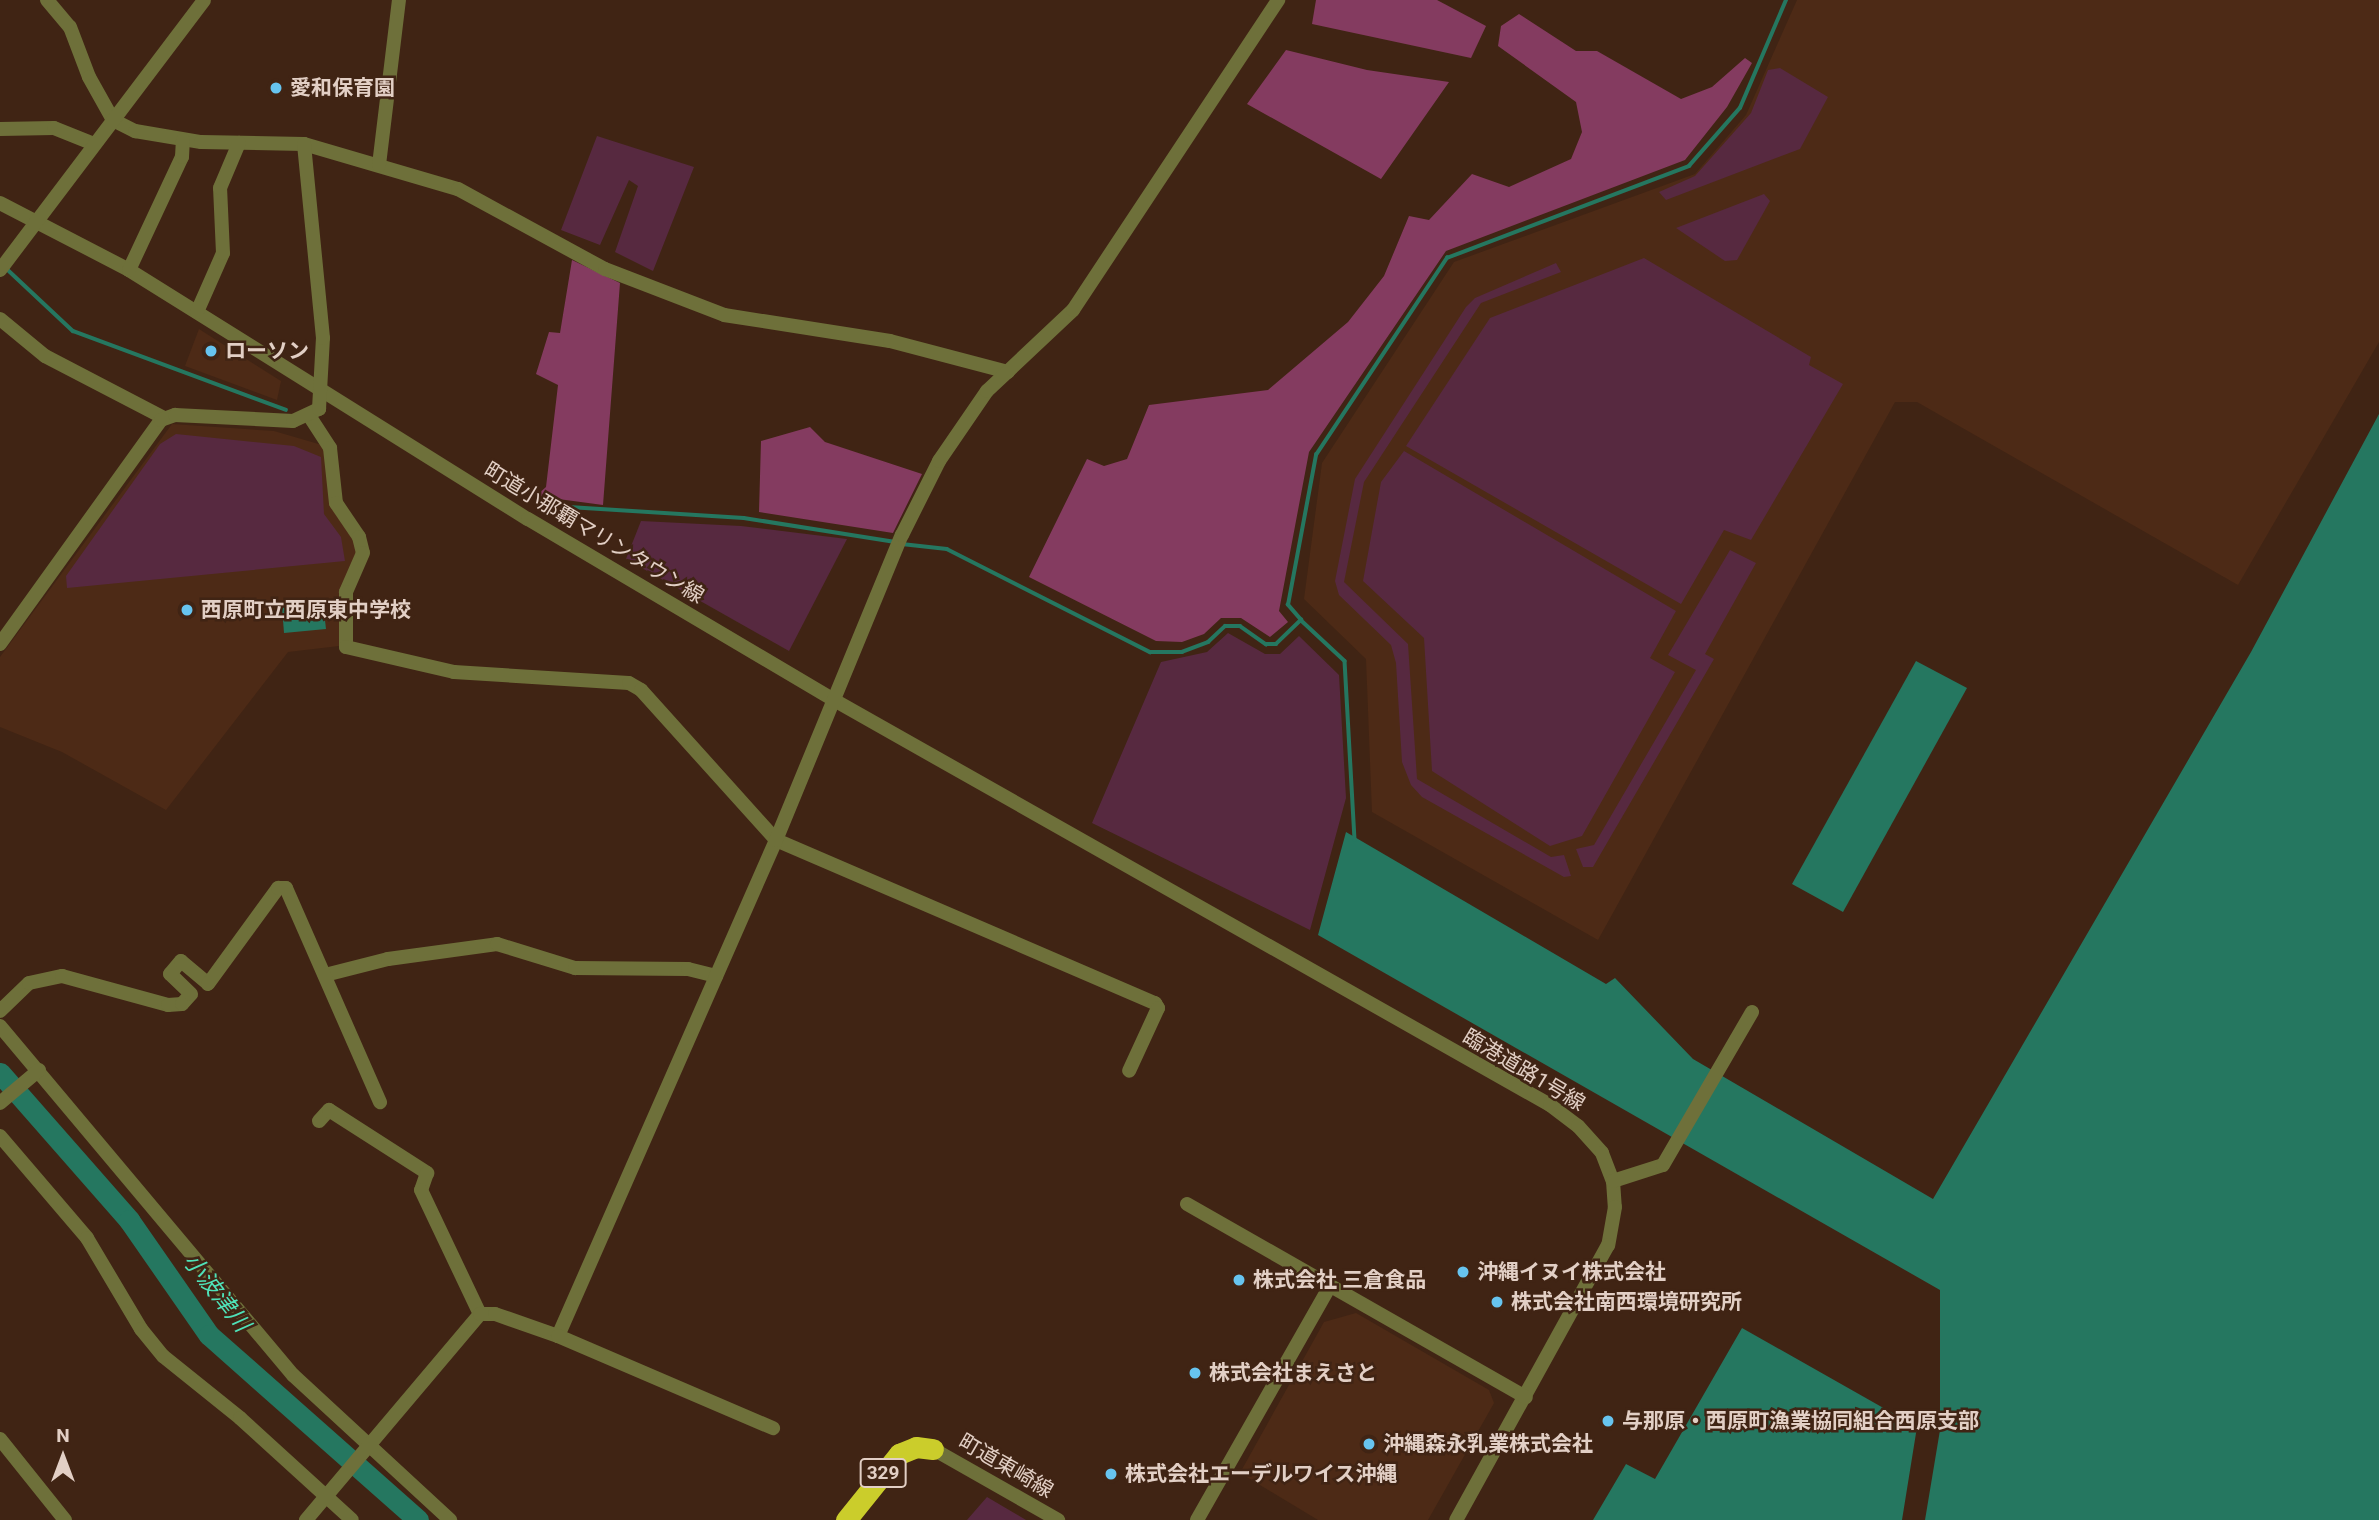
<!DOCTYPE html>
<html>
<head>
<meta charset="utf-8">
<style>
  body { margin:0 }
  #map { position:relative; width:2379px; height:1520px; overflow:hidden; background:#402414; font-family:Roboto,"Noto Sans JP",sans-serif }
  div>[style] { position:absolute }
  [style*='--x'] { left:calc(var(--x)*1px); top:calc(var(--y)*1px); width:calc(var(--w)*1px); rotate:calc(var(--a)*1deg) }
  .built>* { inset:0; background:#4d2a16 }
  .green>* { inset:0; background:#572940 }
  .forest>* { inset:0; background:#843b60 }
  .water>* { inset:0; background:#257760 }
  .stream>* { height:3.5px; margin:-1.75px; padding:0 1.75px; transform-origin:1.75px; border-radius:1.75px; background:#257760 }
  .river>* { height:21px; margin:-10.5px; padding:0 10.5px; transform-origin:10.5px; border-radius:10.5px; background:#257760 }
  .minor>* { height:14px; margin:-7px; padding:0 7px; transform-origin:7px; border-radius:7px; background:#6e703a }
  .highway>* { height:21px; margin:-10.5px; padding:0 10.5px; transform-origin:10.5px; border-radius:10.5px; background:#cbcd2b }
  .dots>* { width:19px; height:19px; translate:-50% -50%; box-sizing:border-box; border:4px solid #402414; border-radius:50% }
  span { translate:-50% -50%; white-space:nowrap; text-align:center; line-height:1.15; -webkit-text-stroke:5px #402414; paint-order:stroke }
  .shield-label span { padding:2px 5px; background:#402414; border:2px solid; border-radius:5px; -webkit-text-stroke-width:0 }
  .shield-label { font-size:19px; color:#e2cfc5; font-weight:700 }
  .poi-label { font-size:21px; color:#e2cfc5; font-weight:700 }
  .left { translate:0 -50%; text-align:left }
  .street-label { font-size:21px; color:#e2cfc5 }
  .water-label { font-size:23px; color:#4fe2b8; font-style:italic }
  .north { position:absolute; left:28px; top:1422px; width:70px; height:70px; -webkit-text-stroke:5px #402414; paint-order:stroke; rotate:0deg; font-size:19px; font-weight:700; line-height:28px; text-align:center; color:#e2cfc5 }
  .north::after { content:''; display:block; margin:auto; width:24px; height:32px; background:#e2cfc5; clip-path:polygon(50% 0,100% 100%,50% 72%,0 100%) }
</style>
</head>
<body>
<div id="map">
  <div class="built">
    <div style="clip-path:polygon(1797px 0,2379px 0,2379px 342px,2238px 585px,1917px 402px,1895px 402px,1598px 940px,1372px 812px,1366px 659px,1304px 599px,1322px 463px,1454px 262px,1695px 174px,1746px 115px)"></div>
    <div style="clip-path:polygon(199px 329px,281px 381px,277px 400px,185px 366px)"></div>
    <div style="clip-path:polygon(172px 424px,274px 431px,322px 445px,356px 541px,358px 558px,339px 646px,288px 652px,166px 810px,62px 752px,0 727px,0 657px)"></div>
    <div style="clip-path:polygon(1356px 1313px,1489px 1390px,1494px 1403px,1428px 1520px,1318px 1520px,1240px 1473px,1324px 1322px)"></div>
  </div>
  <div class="green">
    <div style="clip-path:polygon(1780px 68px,1828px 97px,1800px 149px,1666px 200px,1659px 192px,1695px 176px,1751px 113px,1768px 70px)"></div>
    <div style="clip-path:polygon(597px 136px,694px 167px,653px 271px,615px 252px,638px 186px,629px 180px,600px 245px,561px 230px)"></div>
    <div style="clip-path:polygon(1764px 194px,1770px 201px,1737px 260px,1725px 261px,1676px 228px)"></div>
    <div style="clip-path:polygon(1644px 258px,1811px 357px,1809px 365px,1843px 384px,1751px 540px,1724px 530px,1681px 604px,1406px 446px,1490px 318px)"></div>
    <div style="clip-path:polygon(1556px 263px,1561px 272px,1481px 303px,1364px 482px,1344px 582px,1408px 644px,1417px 779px,1551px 857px,1564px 855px,1571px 876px,1564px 877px,1422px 797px,1411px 785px,1402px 762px,1396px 663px,1391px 645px,1339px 595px,1335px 581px,1355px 479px,1466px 307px,1475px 298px)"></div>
    <div style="clip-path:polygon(176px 434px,294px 446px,321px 457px,324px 514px,341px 537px,345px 561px,67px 588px,66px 576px,160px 444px)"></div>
    <div style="clip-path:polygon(1404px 451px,1676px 611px,1650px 658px,1675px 672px,1582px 836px,1550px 846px,1432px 771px,1424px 638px,1363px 581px,1381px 482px)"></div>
    <div style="clip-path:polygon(641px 521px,741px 526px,847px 539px,789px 651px,626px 559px)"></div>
    <div style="clip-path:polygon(1730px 550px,1756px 563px,1705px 654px,1714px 659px,1593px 867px,1583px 867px,1576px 849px,1594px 845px,1696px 670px,1668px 655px)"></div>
    <div style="clip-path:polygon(1228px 633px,1265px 654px,1280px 654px,1299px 636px,1339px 675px,1346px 798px,1310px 930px,1092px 823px,1161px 662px,1207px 652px)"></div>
    <div style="clip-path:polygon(987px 1497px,1026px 1520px,1027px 1520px,967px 1520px)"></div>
  </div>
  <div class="forest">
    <div style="clip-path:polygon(1316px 0,1437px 0,1486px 26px,1471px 58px,1312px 24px)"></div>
    <div style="clip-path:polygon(1519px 14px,1576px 51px,1597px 51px,1681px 99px,1712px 87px,1745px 58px,1752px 63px,1727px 107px,1685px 160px,1446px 251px,1309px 452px,1279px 611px,1288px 622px,1270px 637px,1241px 618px,1221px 618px,1204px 634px,1182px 642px,1156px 641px,1029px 577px,1087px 459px,1104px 466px,1127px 459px,1149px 405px,1268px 390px,1348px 322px,1384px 276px,1409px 216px,1429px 220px,1472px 174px,1509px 187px,1571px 159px,1582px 132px,1576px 102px,1498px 46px,1501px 26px)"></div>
    <div style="clip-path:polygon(1286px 50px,1367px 70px,1449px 82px,1381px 179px,1247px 104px)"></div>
    <div style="clip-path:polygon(572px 260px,620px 283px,603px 505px,536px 496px,546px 487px,558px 385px,536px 374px,549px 332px,560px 333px)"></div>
    <div style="clip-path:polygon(810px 427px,825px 442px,922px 474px,893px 533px,759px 512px,761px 441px)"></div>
  </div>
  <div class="water">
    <div style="clip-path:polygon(2379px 414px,2379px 1520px,1925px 1520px,1940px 1430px,1940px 1290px,1318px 935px,1346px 832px,1606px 984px,1615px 978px,1693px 1059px,1933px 1199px,2251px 652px)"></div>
    <div style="clip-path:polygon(323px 603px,326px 629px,284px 633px,282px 607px)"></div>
    <div style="clip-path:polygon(1916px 661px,1967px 688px,1843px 912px,1792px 884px)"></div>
    <div style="clip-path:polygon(1742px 1328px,1917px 1427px,1902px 1520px,1593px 1520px,1626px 1464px,1655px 1479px)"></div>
  </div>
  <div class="stream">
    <div style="--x:6;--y:268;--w:92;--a:43.2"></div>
    <div style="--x:73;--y:331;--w:227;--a:20.3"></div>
    <div style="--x:553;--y:506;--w:191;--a:3.6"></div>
    <div style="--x:744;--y:518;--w:153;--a:9"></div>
    <div style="--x:902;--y:544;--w:45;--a:6.3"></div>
    <div style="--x:947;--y:549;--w:228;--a:26.9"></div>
    <div style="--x:1150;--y:652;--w:32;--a:0"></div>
    <div style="--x:1182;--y:652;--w:28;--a:-21"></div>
    <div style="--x:1208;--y:642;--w:23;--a:-43"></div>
    <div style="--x:1225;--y:626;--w:15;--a:0"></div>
    <div style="--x:1240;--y:626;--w:32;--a:35"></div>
    <div style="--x:1266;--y:644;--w:10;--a:0"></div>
    <div style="--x:1276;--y:644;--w:35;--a:-44"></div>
    <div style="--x:1301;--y:620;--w:60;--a:43"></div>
    <div style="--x:1345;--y:661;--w:179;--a:86.8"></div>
    <div style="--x:1301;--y:620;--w:20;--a:-131"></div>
    <div style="--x:1288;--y:605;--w:153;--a:-79.4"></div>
    <div style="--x:1316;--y:455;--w:237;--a:-56.4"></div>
    <div style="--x:1447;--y:258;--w:259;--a:-20.8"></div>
    <div style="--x:1689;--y:166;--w:77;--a:-48.7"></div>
    <div style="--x:1740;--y:108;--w:117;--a:-66.9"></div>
  </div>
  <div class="river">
    <div style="--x:0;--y:1073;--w:196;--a:48.7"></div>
    <div style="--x:129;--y:1220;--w:140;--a:55.2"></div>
    <div style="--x:209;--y:1335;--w:279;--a:41.5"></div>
  </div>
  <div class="minor">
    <div style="--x:47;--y:0;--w:35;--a:50"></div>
    <div style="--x:70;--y:27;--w:53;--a:69.2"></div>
    <div style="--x:89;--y:77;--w:49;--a:60.8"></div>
    <div style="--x:113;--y:120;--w:25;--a:27"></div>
    <div style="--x:135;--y:131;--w:67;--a:9.5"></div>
    <div style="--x:201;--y:142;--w:103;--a:1.1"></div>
    <div style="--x:304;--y:144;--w:160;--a:16.3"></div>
    <div style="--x:458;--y:189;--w:167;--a:28.6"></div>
    <div style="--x:605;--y:269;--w:128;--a:21.1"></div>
    <div style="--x:724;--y:315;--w:168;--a:8.9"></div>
    <div style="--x:890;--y:341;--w:122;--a:14.7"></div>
    <div style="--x:0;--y:129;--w:54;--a:-1.1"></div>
    <div style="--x:54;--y:128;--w:43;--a:21.8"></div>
    <div style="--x:379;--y:165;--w:166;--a:-83.1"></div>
    <div style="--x:0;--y:203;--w:145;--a:27.4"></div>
    <div style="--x:129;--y:270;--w:470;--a:32"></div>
    <div style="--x:528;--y:519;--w:356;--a:30.6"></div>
    <div style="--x:834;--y:700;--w:823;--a:29.49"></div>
    <div style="--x:1550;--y:1105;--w:35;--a:37"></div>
    <div style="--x:1578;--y:1126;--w:36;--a:48"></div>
    <div style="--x:1602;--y:1153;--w:30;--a:69"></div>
    <div style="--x:1613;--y:1181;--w:26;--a:86"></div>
    <div style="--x:1615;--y:1207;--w:39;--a:100"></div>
    <div style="--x:1608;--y:1245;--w:314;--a:118.9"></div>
    <div style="--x:0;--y:270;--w:338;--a:-52.9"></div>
    <div style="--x:129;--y:270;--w:125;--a:-64.9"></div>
    <div style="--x:182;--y:157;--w:17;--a:-87"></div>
    <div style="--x:197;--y:312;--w:64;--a:-66.2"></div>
    <div style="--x:223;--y:253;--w:65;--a:-92.6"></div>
    <div style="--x:220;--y:188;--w:49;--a:-67.1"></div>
    <div style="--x:0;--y:319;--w:58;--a:39.4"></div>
    <div style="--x:45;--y:356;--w:134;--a:27.5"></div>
    <div style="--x:310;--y:417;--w:37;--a:57"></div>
    <div style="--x:330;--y:448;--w:55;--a:83.8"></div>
    <div style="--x:336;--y:503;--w:41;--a:55.9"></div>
    <div style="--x:359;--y:537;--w:16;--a:76"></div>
    <div style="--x:363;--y:553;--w:43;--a:113.6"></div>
    <div style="--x:346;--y:592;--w:55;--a:90"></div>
    <div style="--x:346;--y:647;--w:111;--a:13"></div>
    <div style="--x:454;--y:672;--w:175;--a:3.6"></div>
    <div style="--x:629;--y:683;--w:14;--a:30"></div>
    <div style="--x:641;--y:690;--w:202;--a:48"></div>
    <div style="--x:776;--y:840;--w:413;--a:23.3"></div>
    <div style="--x:1155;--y:1003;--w:6;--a:59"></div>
    <div style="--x:1158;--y:1008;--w:69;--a:114.7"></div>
    <div style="--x:0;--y:644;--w:276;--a:-54.3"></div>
    <div style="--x:161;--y:420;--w:15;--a:-20"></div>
    <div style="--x:175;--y:415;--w:118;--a:2.9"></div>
    <div style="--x:293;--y:421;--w:29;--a:-25"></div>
    <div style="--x:319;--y:409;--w:71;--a:-86.8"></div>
    <div style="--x:323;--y:338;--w:195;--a:-95.6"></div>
    <div style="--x:325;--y:975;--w:65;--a:-14.3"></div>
    <div style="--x:388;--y:959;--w:110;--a:-7.8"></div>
    <div style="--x:497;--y:944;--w:82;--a:17.1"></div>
    <div style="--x:575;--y:968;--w:113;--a:0.5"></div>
    <div style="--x:688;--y:969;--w:29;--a:14"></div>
    <div style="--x:0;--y:1011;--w:40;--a:-44"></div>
    <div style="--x:29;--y:983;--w:34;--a:-12"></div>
    <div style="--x:62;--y:976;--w:110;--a:15.3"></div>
    <div style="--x:168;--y:1005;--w:14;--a:-4"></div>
    <div style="--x:182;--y:1004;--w:13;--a:-48"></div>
    <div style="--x:191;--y:994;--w:29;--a:-136"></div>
    <div style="--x:170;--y:974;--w:17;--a:-50"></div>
    <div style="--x:181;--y:961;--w:35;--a:40"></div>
    <div style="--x:208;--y:984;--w:119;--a:-53.9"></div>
    <div style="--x:278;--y:888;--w:8;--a:0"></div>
    <div style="--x:286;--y:888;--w:234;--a:66.3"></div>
    <div style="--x:0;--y:1026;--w:456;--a:50"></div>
    <div style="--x:293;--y:1375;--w:214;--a:42.7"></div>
    <div style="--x:0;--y:1103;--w:51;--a:-40.2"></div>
    <div style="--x:319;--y:1121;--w:15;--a:-48"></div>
    <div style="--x:329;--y:1110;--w:117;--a:32.7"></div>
    <div style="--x:427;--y:1173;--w:18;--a:109"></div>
    <div style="--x:421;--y:1190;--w:137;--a:64.6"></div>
    <div style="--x:0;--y:1136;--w:134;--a:49.5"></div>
    <div style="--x:87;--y:1238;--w:106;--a:59.3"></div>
    <div style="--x:141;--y:1329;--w:35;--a:51"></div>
    <div style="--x:163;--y:1356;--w:99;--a:38.8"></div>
    <div style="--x:240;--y:1418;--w:151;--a:42.3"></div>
    <div style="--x:1613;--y:1181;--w:52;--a:-17.7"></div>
    <div style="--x:1663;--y:1165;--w:177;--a:-59.8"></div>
    <div style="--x:1187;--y:1204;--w:390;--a:29.7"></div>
    <div style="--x:558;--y:1336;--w:542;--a:-66.27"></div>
    <div style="--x:776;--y:840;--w:330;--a:-67.6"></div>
    <div style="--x:902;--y:535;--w:83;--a:-63.4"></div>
    <div style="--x:939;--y:461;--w:85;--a:-55.6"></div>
    <div style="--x:987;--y:391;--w:118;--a:-43.3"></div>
    <div style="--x:1073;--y:310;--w:372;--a:-56.5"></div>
    <div style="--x:0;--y:1439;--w:104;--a:51.3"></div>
    <div style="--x:933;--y:1449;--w:144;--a:29.6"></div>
    <div style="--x:306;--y:1520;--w:270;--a:-49.8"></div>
    <div style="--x:480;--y:1314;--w:15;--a:0"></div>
    <div style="--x:495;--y:1314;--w:67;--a:19.2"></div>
    <div style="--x:558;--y:1336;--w:234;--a:23.2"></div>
    <div style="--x:1197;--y:1520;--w:269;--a:-60.4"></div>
  </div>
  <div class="highway">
    <div style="--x:846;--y:1520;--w:85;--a:-51.2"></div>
    <div style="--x:899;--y:1454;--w:18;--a:-22"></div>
    <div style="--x:916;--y:1447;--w:17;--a:7"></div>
  </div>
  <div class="dots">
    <div style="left:276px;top:88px;background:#67c4ef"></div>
    <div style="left:211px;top:351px;background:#67c4ef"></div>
    <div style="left:187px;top:610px;background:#67c4ef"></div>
    <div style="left:1463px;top:1272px;background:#67c4ef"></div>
    <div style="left:1239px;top:1280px;background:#67c4ef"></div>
    <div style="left:1497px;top:1302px;background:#67c4ef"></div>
    <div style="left:1195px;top:1373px;background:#67c4ef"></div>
    <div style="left:1608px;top:1421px;background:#67c4ef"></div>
    <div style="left:1369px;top:1444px;background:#67c4ef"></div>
    <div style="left:1111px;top:1474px;background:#67c4ef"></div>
  </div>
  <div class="shield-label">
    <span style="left:883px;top:1473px">329</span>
  </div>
  <div class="poi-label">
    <span class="left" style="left:290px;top:88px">愛和保育園</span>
    <span class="left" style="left:225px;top:351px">ローソン</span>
    <span class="left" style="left:201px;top:610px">西原町立西原東中学校</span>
    <span class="left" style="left:1477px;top:1272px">沖縄イヌイ株式会社</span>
    <span class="left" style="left:1253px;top:1280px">株式会社 三倉食品</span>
    <span class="left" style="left:1511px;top:1302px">株式会社南西環境研究所</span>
    <span class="left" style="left:1209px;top:1373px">株式会社まえさと</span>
    <span class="left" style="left:1622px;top:1421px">与那原・西原町漁業協同組合西原支部</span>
    <span class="left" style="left:1383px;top:1444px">沖縄森永乳業株式会社</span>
    <span class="left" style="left:1125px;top:1474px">株式会社エーデルワイス沖縄</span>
  </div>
  <div class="street-label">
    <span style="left:594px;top:533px;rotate:31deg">町道小那覇マリンタウン線</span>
    <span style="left:1524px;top:1070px;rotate:31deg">臨港道路1号線</span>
    <span style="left:1006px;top:1466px;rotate:30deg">町道東崎線</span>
  </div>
  <div class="water-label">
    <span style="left:216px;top:1293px;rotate:52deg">小波津川</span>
  </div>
  <div class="north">N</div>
</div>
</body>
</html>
